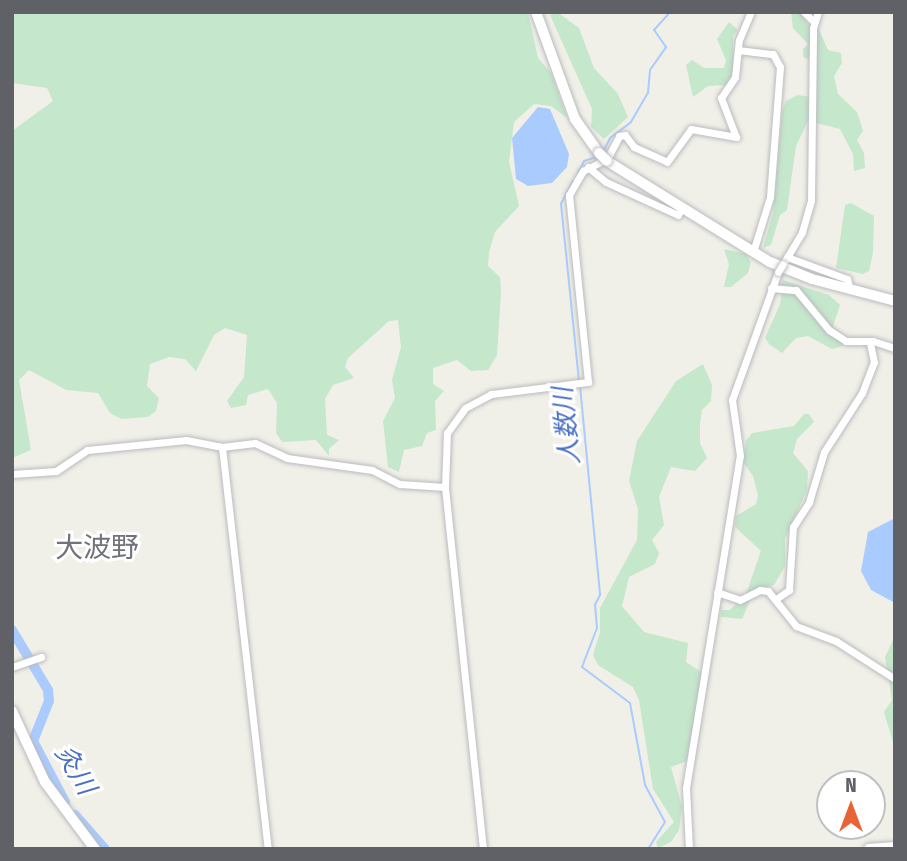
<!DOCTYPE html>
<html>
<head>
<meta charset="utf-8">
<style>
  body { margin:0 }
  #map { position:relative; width:907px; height:861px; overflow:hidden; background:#f1f0e8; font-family:"Fira Sans Condensed","Noto Sans JP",sans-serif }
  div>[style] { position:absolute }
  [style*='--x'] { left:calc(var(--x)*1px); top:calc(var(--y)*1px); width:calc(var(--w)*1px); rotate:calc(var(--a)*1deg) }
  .green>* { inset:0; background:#c5e7cb }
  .water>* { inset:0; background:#aacbfe }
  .stream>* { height:2px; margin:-1px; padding:0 1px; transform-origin:1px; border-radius:1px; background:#aacbfe }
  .river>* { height:10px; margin:-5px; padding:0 5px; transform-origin:5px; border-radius:5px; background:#aacbfe }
  .roads { filter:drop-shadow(0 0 2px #babbc0) drop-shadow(0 0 2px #babbc0) }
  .street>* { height:7px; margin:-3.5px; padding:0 3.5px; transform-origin:3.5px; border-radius:3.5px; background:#fff }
  .secondary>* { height:10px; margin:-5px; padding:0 5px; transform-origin:5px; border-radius:5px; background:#fff }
  .bridges { filter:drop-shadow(0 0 2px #babbc0) drop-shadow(0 0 2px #babbc0) }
  .street-bridge>* { height:7px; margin:-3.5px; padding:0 3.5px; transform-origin:3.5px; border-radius:3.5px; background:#fff }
  .secondary-bridge>* { height:10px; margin:-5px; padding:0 5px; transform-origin:5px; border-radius:5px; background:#fff }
  span { translate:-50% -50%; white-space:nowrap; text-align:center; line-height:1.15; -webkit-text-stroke:6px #fff; paint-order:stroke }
  .water-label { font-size:26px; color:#4b71c3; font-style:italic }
  .quarter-label { font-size:28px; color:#707379 }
  .frame { position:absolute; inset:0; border:14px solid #5f6167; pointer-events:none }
  .north { position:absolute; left:816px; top:770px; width:70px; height:70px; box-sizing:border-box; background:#fff; border:2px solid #bfc0c2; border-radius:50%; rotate:0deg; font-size:19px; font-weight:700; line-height:28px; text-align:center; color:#5f6167 }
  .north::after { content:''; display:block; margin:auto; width:24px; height:32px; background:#e86336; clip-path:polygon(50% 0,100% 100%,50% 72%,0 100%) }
</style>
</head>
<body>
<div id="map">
  <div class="green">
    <div style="clip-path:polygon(12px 12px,528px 12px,538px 58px,551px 73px,567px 118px,551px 106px,534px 104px,514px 122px,509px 162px,519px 206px,495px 232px,489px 252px,488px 266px,500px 277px,501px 292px,497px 355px,488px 370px,471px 371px,457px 360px,433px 368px,433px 384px,444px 391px,435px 401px,436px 430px,427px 433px,422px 446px,404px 450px,399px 472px,388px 467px,383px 421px,395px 398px,392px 380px,401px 347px,398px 320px,389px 321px,348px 358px,345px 367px,354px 378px,333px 385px,325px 399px,327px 435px,339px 440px,329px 449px,329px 456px,316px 440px,282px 442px,276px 433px,277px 403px,268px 389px,248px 395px,246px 405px,231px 408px,227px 401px,244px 377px,247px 335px,225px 328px,214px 335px,196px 371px,185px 359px,169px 357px,150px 364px,147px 386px,159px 398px,156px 411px,148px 417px,121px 419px,110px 413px,98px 393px,66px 390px,29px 370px,19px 380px,31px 450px,12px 458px,12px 131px,53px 101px,47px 88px,12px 83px)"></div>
    <div style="clip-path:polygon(557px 12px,579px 28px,594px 68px,618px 94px,628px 117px,604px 139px,591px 127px,592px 109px,550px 15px)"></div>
    <div style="clip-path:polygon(791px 12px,800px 12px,810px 27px,819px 30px,828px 50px,841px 53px,842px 63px,834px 76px,838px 94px,857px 112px,863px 131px,857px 140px,864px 153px,865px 168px,854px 171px,853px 154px,840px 129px,808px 121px,796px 146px,787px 210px,780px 215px,771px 245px,763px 248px,773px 213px,782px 112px,786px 101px,798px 95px,810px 97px,810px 60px,803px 57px,803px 49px,808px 44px,793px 28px)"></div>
    <div style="clip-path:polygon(729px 22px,738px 30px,733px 36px,733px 76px,727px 85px,708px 86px,693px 97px,686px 65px,692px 60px,704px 68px,724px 68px,726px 60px,717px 39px)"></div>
    <div style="clip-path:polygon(851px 203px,874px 216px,873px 253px,869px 271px,863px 274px,836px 268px,845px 205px)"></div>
    <div style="clip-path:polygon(724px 249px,746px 254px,751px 262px,748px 273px,731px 287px,724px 287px,729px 264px)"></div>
    <div style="clip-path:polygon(783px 280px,829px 295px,840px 305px,833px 326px,843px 346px,832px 349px,808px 336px,796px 338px,782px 353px,769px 344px,765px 338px,780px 304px)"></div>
    <div style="clip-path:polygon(703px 364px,712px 385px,711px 401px,702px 410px,700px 423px,700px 443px,707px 458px,695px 471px,671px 467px,659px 497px,664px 525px,652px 540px,659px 553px,655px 564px,629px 577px,622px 606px,644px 632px,688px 643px,686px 662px,703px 673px,687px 761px,671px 767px,682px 807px,679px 830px,671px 842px,658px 848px,656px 842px,674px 822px,653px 789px,639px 700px,633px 687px,598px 665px,593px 655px,600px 632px,600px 608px,637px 540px,638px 509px,629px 481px,637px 441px,676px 381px)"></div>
    <div style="clip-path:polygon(804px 414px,809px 414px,814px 422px,797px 439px,793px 453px,808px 471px,807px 490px,785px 539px,785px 566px,774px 585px,754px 591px,742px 619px,721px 617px,721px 610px,730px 610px,746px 594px,761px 551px,735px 527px,736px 516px,756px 504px,758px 495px,753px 476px,743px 462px,746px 441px,752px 433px,794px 426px)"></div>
    <div style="clip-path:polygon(895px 636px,895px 749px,884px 712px,892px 700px,885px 657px)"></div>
  </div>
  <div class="water">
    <div style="clip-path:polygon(538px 107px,550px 109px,569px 154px,567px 167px,552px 183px,528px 186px,516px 179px,512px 138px)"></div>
    <div style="clip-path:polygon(895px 518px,895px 603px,871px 590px,861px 571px,868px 532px)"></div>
  </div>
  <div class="stream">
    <div style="--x:603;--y:152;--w:16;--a:-63"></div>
    <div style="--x:610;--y:138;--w:26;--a:-37"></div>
    <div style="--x:631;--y:122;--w:34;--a:-60"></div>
    <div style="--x:648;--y:93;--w:23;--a:-85"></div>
    <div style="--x:650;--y:70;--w:28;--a:-55"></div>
    <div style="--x:666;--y:47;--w:21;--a:-125"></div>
    <div style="--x:654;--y:30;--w:24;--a:-48"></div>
    <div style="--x:578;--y:173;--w:13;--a:-63"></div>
    <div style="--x:584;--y:161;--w:13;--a:-18"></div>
    <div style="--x:573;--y:181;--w:26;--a:118"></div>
    <div style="--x:561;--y:204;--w:178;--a:84.2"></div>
    <div style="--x:580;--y:386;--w:210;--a:84.5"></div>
    <div style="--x:600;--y:595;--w:11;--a:117"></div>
    <div style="--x:595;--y:605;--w:23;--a:85"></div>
    <div style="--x:597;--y:628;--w:42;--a:111"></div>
    <div style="--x:582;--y:667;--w:60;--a:36.9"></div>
    <div style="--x:630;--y:703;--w:83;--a:79.6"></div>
    <div style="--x:645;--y:785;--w:42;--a:61.6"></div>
    <div style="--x:665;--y:822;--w:32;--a:122"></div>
  </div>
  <div class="river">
    <div style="--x:12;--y:630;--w:70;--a:59"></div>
    <div style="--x:48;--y:690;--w:11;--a:85"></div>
    <div style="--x:49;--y:701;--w:43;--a:111.8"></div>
    <div style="--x:33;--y:741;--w:69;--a:62.3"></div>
    <div style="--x:75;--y:815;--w:45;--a:48.6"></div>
  </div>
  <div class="roads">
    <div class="street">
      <div style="--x:804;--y:12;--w:14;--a:45"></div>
      <div style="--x:738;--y:50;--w:35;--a:7"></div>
      <div style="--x:773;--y:54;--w:15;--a:62"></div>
      <div style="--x:780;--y:67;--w:130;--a:94.4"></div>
      <div style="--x:770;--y:197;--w:58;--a:107.2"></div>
      <div style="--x:588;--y:167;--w:23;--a:40"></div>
      <div style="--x:606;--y:182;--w:79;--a:24.6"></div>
      <div style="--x:678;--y:215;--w:7;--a:-63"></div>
      <div style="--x:787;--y:257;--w:64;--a:20.1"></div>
      <div style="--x:847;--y:279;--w:11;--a:75"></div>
      <div style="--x:783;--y:264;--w:37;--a:-59"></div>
      <div style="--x:802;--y:232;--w:33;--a:-74"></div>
      <div style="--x:811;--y:200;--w:172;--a:-89.3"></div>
      <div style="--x:813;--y:28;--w:17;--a:-73"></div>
      <div style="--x:771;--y:288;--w:25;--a:5"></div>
      <div style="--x:796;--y:290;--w:52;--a:50.5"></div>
      <div style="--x:829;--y:330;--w:20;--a:33"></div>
      <div style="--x:846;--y:341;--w:27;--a:0"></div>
      <div style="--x:873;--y:341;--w:23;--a:18"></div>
      <div style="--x:222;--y:447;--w:405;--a:83.5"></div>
      <div style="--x:12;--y:474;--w:44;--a:-3.9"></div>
      <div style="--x:56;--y:471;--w:37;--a:-34"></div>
      <div style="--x:87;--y:450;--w:100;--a:-5.8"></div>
      <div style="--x:186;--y:440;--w:37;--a:11"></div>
      <div style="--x:222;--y:447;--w:33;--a:-7"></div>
      <div style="--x:255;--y:443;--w:35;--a:25"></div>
      <div style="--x:287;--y:458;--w:86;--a:8"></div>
      <div style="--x:372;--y:470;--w:31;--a:27"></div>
      <div style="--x:400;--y:484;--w:45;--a:3.8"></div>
      <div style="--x:717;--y:592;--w:24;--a:19"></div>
      <div style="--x:740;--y:600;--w:22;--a:-27"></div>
      <div style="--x:760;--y:590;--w:8;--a:7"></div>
      <div style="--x:768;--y:591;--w:45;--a:51.3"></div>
      <div style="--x:796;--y:626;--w:43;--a:20.6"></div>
      <div style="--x:836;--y:641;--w:70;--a:32.8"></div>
      <div style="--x:776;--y:599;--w:16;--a:-35"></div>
      <div style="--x:789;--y:590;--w:63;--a:-86.4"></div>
      <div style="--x:793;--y:527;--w:30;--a:-57"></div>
      <div style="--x:809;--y:502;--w:52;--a:-73.3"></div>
      <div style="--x:824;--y:452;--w:70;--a:-57.2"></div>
      <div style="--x:862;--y:393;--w:33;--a:-69"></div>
      <div style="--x:874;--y:362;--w:19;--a:-102"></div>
      <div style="--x:12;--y:667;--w:31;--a:-19"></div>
      <div style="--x:483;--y:849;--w:364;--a:-96"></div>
      <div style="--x:445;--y:487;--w:54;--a:-87.9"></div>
      <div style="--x:447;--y:433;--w:31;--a:-54"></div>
      <div style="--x:465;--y:408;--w:30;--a:-28"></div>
      <div style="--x:491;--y:394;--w:98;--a:-7.1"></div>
      <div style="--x:588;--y:382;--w:188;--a:-95.8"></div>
      <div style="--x:569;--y:195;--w:28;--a:-60"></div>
      <div style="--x:583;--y:171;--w:27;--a:-27"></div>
      <div style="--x:607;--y:159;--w:26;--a:-62"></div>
      <div style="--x:619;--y:136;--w:6;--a:-9"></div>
      <div style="--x:625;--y:135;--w:15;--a:53"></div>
      <div style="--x:634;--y:147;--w:36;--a:24"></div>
      <div style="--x:667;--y:162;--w:41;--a:-54"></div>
      <div style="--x:691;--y:129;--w:46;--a:10.1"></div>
      <div style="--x:736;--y:137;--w:42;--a:-111"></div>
      <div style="--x:721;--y:98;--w:25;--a:-56"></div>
      <div style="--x:735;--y:77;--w:37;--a:-84"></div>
      <div style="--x:739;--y:40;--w:30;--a:-67"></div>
      <div style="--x:689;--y:849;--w:61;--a:-92.8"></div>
      <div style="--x:686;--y:788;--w:336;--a:-80.8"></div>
      <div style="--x:740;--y:456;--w:57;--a:-98.1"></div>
      <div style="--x:732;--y:400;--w:136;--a:-70.2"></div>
    </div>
    <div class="secondary">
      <div style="--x:536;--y:12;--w:114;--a:70"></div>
      <div style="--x:575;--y:119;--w:42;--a:54.8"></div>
      <div style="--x:607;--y:161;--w:192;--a:31.8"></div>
      <div style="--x:770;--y:262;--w:45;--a:22"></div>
      <div style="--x:812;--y:279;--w:86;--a:14.8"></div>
      <div style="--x:12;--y:711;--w:78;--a:65.1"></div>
      <div style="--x:45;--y:782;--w:84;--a:53.3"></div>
      <div style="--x:869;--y:849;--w:26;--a:-4"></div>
    </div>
  </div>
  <div class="bridges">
    <div class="street-bridge">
      <div style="--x:778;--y:272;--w:9;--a:-58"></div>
    </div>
    <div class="secondary-bridge">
      <div style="--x:599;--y:153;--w:11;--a:45"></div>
    </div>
  </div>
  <div class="water-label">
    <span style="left:567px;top:426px;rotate:-96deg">人数川</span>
    <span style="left:75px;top:770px;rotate:59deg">灸川</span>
  </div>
  <div class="quarter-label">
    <span style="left:97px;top:548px">大波野</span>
  </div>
  <div class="frame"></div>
  <div class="north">N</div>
</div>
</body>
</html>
